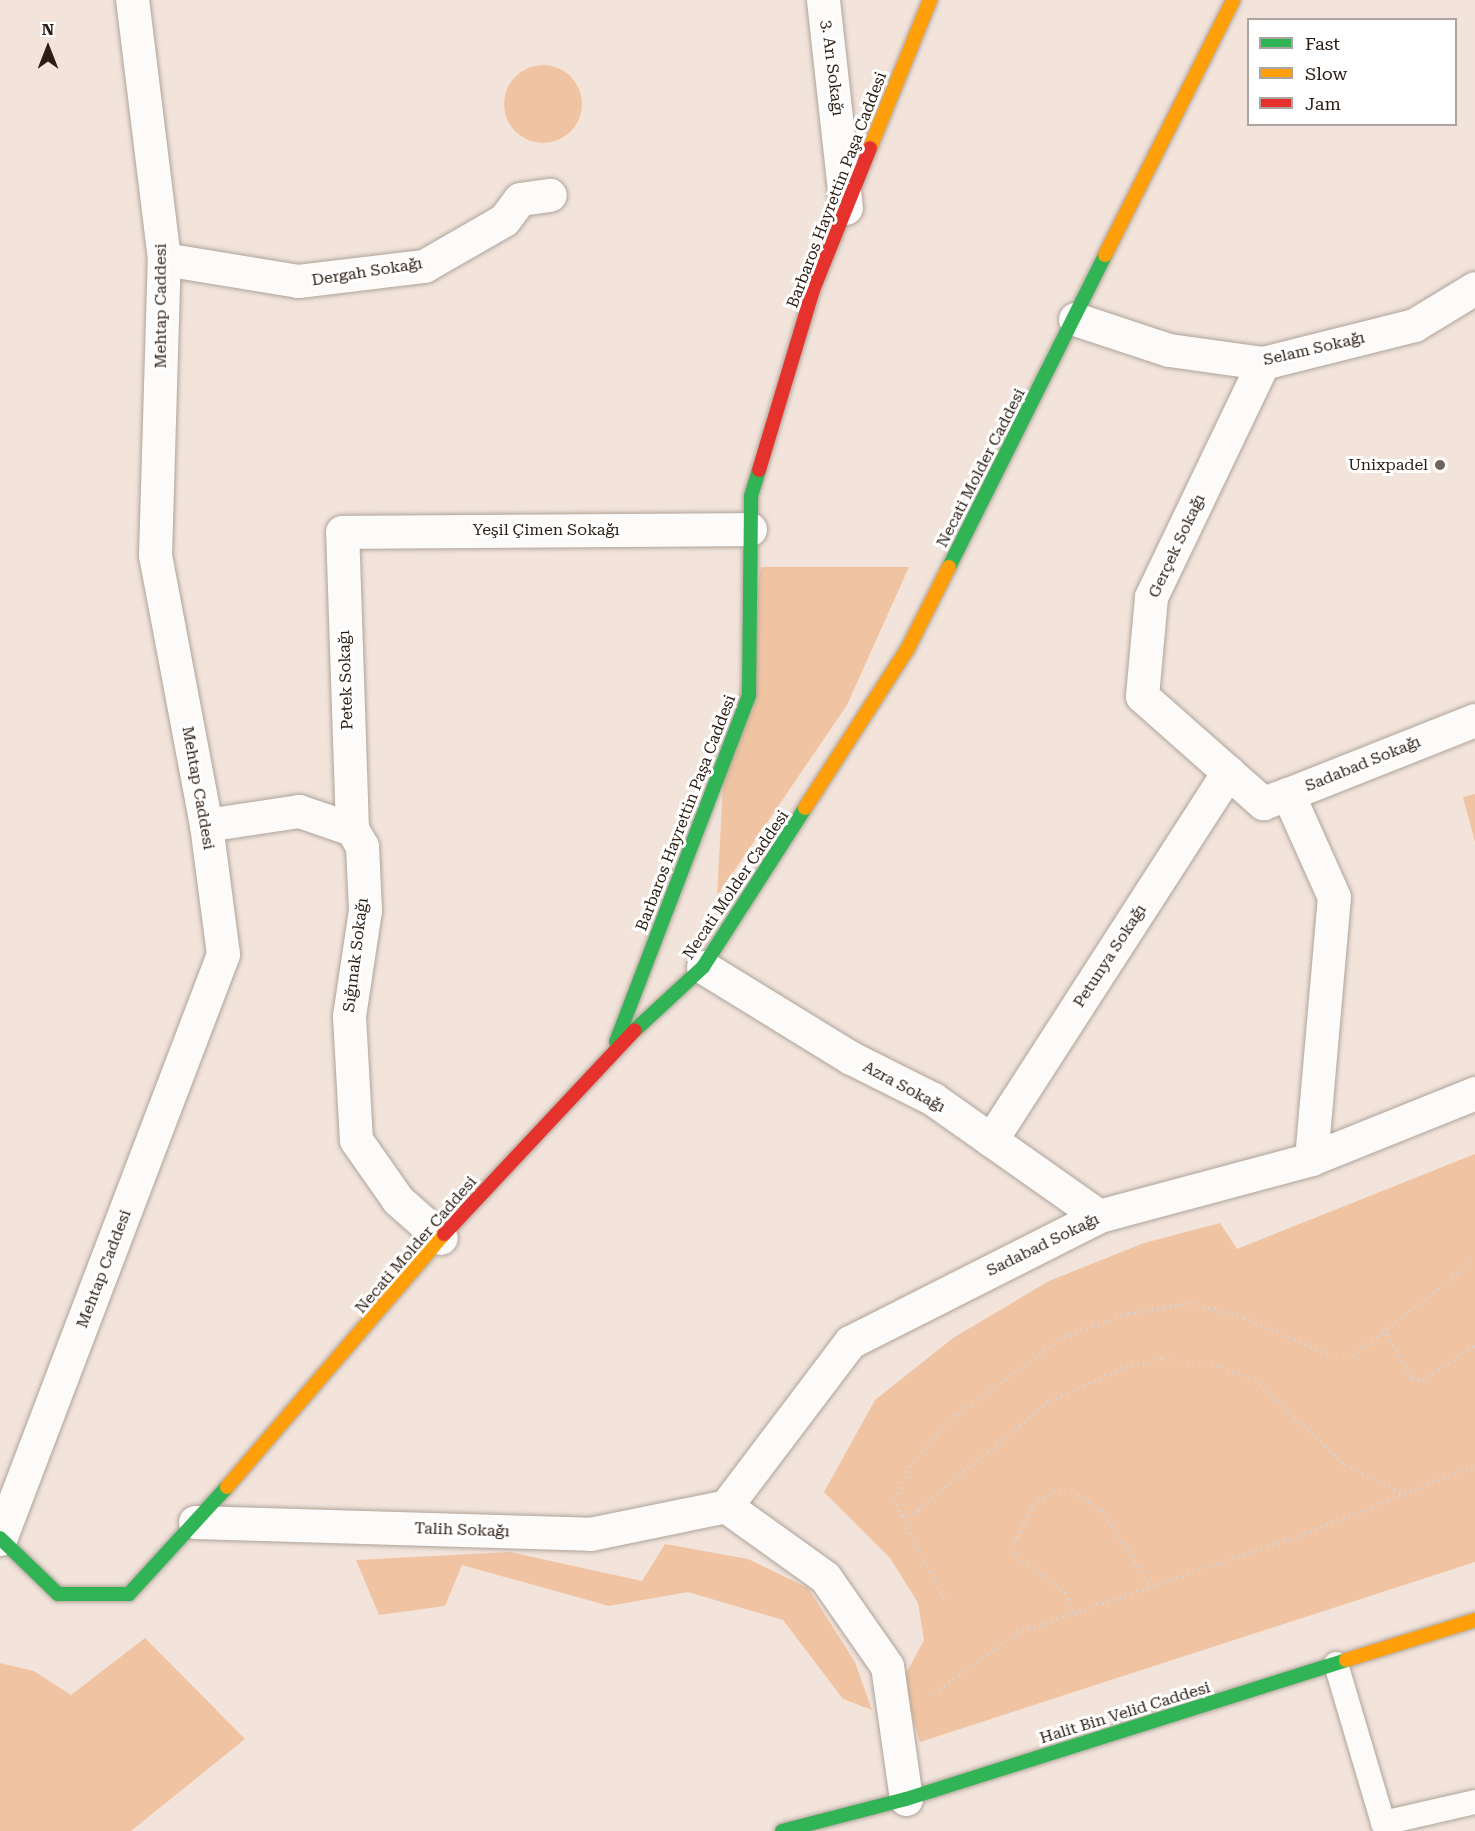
<!DOCTYPE html>
<html>
<head>
<meta charset="utf-8">
<style>
  body { margin:0 }
  #map { position:relative; width:1475px; height:1831px; overflow:hidden; background:#f2e4db; font-family:"Roboto Serif",serif }
  div>[style] { position:absolute }
  [style*='--x'] { left:calc(var(--x)*1px); top:calc(var(--y)*1px); width:calc(var(--w)*1px); rotate:calc(var(--a)*1deg) }
  .green>* { inset:0; background:#f0c4a2 }
  .round { border-radius:50% }
  .path>* { height:4px; margin-top:-2px; transform-origin:0; background:repeating-linear-gradient(90deg,#d7d2cf 0 1.5px,transparent 0 6px) }
  .roads { filter:drop-shadow(0 0 2px #afa399) drop-shadow(0 0 2px #afa399) }
  .lane>* { height:24px; margin:-12px; padding:0 12px; transform-origin:12px; border-radius:12px; background:#fdfbfa }
  .street>* { height:33px; margin:-16.5px; padding:0 16.5px; transform-origin:16.5px; border-radius:16.5px; background:#fdfbfa }
  .fast>* { height:14px; margin:-7px; padding:0 7px; transform-origin:7px; border-radius:7px; background:#30b455 }
  .slow>* { height:14px; margin:-7px; padding:0 7px; transform-origin:7px; border-radius:7px; background:#ff9f0a }
  .jam>* { height:14px; margin:-7px; padding:0 7px; transform-origin:7px; border-radius:7px; background:#e5322d }
  .dots>* { width:16px; height:16px; translate:-50% -50%; box-sizing:border-box; border:3px solid #fff; border-radius:50% }
  span { translate:-50% -50%; white-space:nowrap; text-align:center; line-height:1.15; -webkit-text-stroke:6px #fff; paint-order:stroke }
  .street-label { font-size:16px; color:#2b1d12 }
  .poi-label { font-size:16px; color:#2b1d12 }
  .right { translate:-100% -50%; text-align:right }
  .legend { position:absolute; left:1247px; top:18px; width:210px; height:108px; box-sizing:border-box; background:#fff; border:2px solid #aaa5a0; margin:0; padding:8px 10px; list-style:none; font-size:18px; color:#2b1d12 }
  .legend li { display:flex; align-items:center; gap:12px; height:30px }
  .legend b { width:30px; border:2px solid #aaa5a0 }
  .north { position:absolute; left:18px; top:18px; width:60px; height:60px; -webkit-text-stroke:4px #fff; paint-order:stroke; rotate:0deg; font-size:16px; font-weight:700; line-height:24px; text-align:center; color:#2b1d12 }
  .north::after { content:''; display:block; margin:auto; width:21px; height:27px; background:#2b1d12; clip-path:polygon(50% 0,100% 100%,50% 72%,0 100%) }
</style>
</head>
<body>
<div id="map">
  <div class="green">
    <div class="round" style="left:504px;top:65px;width:78px;height:78px"></div>
    <div style="clip-path:polygon(761px 567px,909px 567px,847px 705px,717px 896px,723px 785px)"></div>
    <div style="clip-path:polygon(1475px 794px,1475px 842px,1463px 797px)"></div>
    <div style="clip-path:polygon(1475px 1154px,1475px 1562px,920px 1742px,902px 1681px,924px 1640px,918px 1603px,890px 1558px,824px 1492px,875px 1400px,953px 1338px,1049px 1281px,1144px 1243px,1220px 1223px,1237px 1249px)"></div>
    <div style="clip-path:polygon(665px 1544px,748px 1559px,808px 1588px,855px 1662px,872px 1710px,843px 1699px,783px 1620px,688px 1592px,609px 1606px,462px 1565px,445px 1606px,379px 1615px,356px 1560px,510px 1552px,642px 1581px)"></div>
    <div style="clip-path:polygon(145px 1638px,245px 1739px,131px 1831px,0 1831px,0 1663px,34px 1671px,71px 1695px)"></div>
  </div>
  <div class="path">
    <div style="--x:1384;--y:1329;--w:58;--a:61.2"></div>
    <div style="--x:1412;--y:1380;--w:11;--a:0"></div>
    <div style="--x:1423;--y:1380;--w:62;--a:-33.2"></div>
    <div style="--x:1406;--y:1495;--w:70;--a:-153.8"></div>
    <div style="--x:1343;--y:1464;--w:120;--a:-136.3"></div>
    <div style="--x:1256;--y:1381;--w:41;--a:-158.5"></div>
    <div style="--x:1218;--y:1366;--w:56;--a:-172.9"></div>
    <div style="--x:1162;--y:1359;--w:35;--a:168"></div>
    <div style="--x:1128;--y:1366;--w:88;--a:155.8"></div>
    <div style="--x:1048;--y:1402;--w:169;--a:140.3"></div>
    <div style="--x:918;--y:1510;--w:17;--a:156"></div>
    <div style="--x:902;--y:1517;--w:18;--a:-112"></div>
    <div style="--x:895;--y:1500;--w:36;--a:-66"></div>
    <div style="--x:910;--y:1467;--w:58;--a:-50.6"></div>
    <div style="--x:947;--y:1422;--w:145;--a:-36"></div>
    <div style="--x:1064;--y:1337;--w:68;--a:-19.8"></div>
    <div style="--x:1128;--y:1314;--w:64;--a:-9.9"></div>
    <div style="--x:1191;--y:1303;--w:55;--a:15.8"></div>
    <div style="--x:1244;--y:1318;--w:95;--a:23.6"></div>
    <div style="--x:1331;--y:1356;--w:22;--a:0"></div>
    <div style="--x:1353;--y:1356;--w:155;--a:-38.2"></div>
    <div style="--x:902;--y:1517;--w:94;--a:62.9"></div>
    <div style="--x:1072;--y:1611;--w:18;--a:-109"></div>
    <div style="--x:1066;--y:1594;--w:65;--a:-141.9"></div>
    <div style="--x:1015;--y:1554;--w:11;--a:-95"></div>
    <div style="--x:1014;--y:1543;--w:42;--a:-62.8"></div>
    <div style="--x:1033;--y:1506;--w:24;--a:-35"></div>
    <div style="--x:1053;--y:1492;--w:25;--a:7"></div>
    <div style="--x:1078;--y:1495;--w:28;--a:35"></div>
    <div style="--x:1101;--y:1511;--w:89;--a:56.5"></div>
    <div style="--x:934;--y:1694;--w:103;--a:-36.3"></div>
    <div style="--x:1017;--y:1633;--w:304;--a:-19"></div>
    <div style="--x:1304;--y:1534;--w:184;--a:-21.7"></div>
  </div>
  <div class="roads">
    <div class="lane">
      <div style="--x:1336;--y:1664;--w:166;--a:73.5"></div>
      <div style="--x:1383;--y:1823;--w:94;--a:-12.9"></div>
    </div>
    <div class="street">
      <div style="--x:823;--y:0;--w:209;--a:83.7"></div>
      <div style="--x:164;--y:259;--w:136;--a:9.3"></div>
      <div style="--x:298;--y:281;--w:127;--a:-6.8"></div>
      <div style="--x:424;--y:266;--w:92;--a:-29.9"></div>
      <div style="--x:504;--y:220;--w:26;--a:-53"></div>
      <div style="--x:520;--y:199;--w:30;--a:-8"></div>
      <div style="--x:1075;--y:319;--w:99;--a:18.3"></div>
      <div style="--x:1169;--y:350;--w:95;--a:7.9"></div>
      <div style="--x:1263;--y:363;--w:156;--a:-14.1"></div>
      <div style="--x:1414;--y:325;--w:71;--a:-31.2"></div>
      <div style="--x:1263;--y:363;--w:259;--a:115.6"></div>
      <div style="--x:1151;--y:597;--w:99;--a:95.2"></div>
      <div style="--x:1142;--y:696;--w:162;--a:41.5"></div>
      <div style="--x:1263;--y:803;--w:27;--a:-20"></div>
      <div style="--x:206;--y:825;--w:94;--a:-8.6"></div>
      <div style="--x:299;--y:811;--w:56;--a:18.8"></div>
      <div style="--x:352;--y:829;--w:20;--a:60"></div>
      <div style="--x:362;--y:846;--w:64;--a:87.3"></div>
      <div style="--x:365;--y:910;--w:107;--a:98.6"></div>
      <div style="--x:349;--y:1016;--w:124;--a:86.8"></div>
      <div style="--x:356;--y:1140;--w:73;--a:55"></div>
      <div style="--x:398;--y:1200;--w:57;--a:41.5"></div>
      <div style="--x:352;--y:829;--w:297;--a:-91.9"></div>
      <div style="--x:342;--y:532;--w:408;--a:-0.4"></div>
      <div style="--x:703;--y:967;--w:174;--a:31.6"></div>
      <div style="--x:851;--y:1058;--w:92;--a:26.6"></div>
      <div style="--x:933;--y:1099;--w:203;--a:35.2"></div>
      <div style="--x:991;--y:1140;--w:438;--a:-57.2"></div>
      <div style="--x:1311;--y:1159;--w:177;--a:-21.9"></div>
      <div style="--x:195;--y:1522;--w:395;--a:1.7"></div>
      <div style="--x:590;--y:1534;--w:139;--a:-11.6"></div>
      <div style="--x:0;--y:1539;--w:626;--a:-69.13"></div>
      <div style="--x:223;--y:954;--w:130;--a:-97.5"></div>
      <div style="--x:206;--y:825;--w:275;--a:-100.7"></div>
      <div style="--x:155;--y:555;--w:296;--a:-88.3"></div>
      <div style="--x:164;--y:259;--w:261;--a:-97"></div>
      <div style="--x:906;--y:1799;--w:134;--a:-98.1"></div>
      <div style="--x:887;--y:1666;--w:108;--a:-124.9"></div>
      <div style="--x:825;--y:1577;--w:122;--a:-144.4"></div>
      <div style="--x:726;--y:1506;--w:206;--a:-52.9"></div>
      <div style="--x:850;--y:1342;--w:279;--a:-26.8"></div>
      <div style="--x:1099;--y:1216;--w:220;--a:-15"></div>
      <div style="--x:1311;--y:1159;--w:263;--a:-85"></div>
      <div style="--x:1334;--y:897;--w:113;--a:-114.1"></div>
      <div style="--x:1288;--y:794;--w:201;--a:-21.6"></div>
    </div>
    <div class="fast">
      <div style="--x:949;--y:567;--w:349;--a:-63.4"></div>
      <div style="--x:635;--y:1030;--w:93;--a:-42.8"></div>
      <div style="--x:703;--y:967;--w:189;--a:-57.3"></div>
      <div style="--x:616;--y:1042;--w:372;--a:-69"></div>
      <div style="--x:749;--y:695;--w:199;--a:-89.4"></div>
      <div style="--x:751;--y:496;--w:27;--a:-73"></div>
      <div style="--x:0;--y:1538;--w:81;--a:44"></div>
      <div style="--x:58;--y:1594;--w:71;--a:0"></div>
      <div style="--x:129;--y:1594;--w:145;--a:-47.5"></div>
      <div style="--x:782;--y:1831;--w:128;--a:-14.5"></div>
      <div style="--x:906;--y:1799;--w:461;--a:-17.5"></div>
    </div>
    <div class="slow">
      <div style="--x:870;--y:148;--w:160;--a:-67.9"></div>
      <div style="--x:1105;--y:255;--w:285;--a:-63.3"></div>
      <div style="--x:805;--y:808;--w:188;--a:-57.2"></div>
      <div style="--x:907;--y:650;--w:93;--a:-63.2"></div>
      <div style="--x:227;--y:1487;--w:333;--a:-49.4"></div>
      <div style="--x:1346;--y:1660;--w:135;--a:-17.2"></div>
    </div>
    <div class="jam">
      <div style="--x:759;--y:470;--w:188;--a:-73.3"></div>
      <div style="--x:813;--y:290;--w:153;--a:-68.1"></div>
      <div style="--x:444;--y:1234;--w:279;--a:-46.9"></div>
    </div>
  </div>
  <div class="dots">
    <div style="left:1440px;top:465px;background:#716358"></div>
  </div>
  <div class="street-label">
    <span style="left:832px;top:68px;rotate:83deg">3. Arı Sokağı</span>
    <span style="left:837px;top:190px;rotate:-69deg">Barbaros Hayrettin Paşa Caddesi</span>
    <span style="left:367px;top:272px;rotate:-9deg">Dergah Sokağı</span>
    <span style="left:161px;top:306px;rotate:-90deg">Mehtap Caddesi</span>
    <span style="left:1314px;top:349px;rotate:-13deg">Selam Sokağı</span>
    <span style="left:981px;top:468px;rotate:-63deg">Necati Molder Caddesi</span>
    <span style="left:546px;top:530px">Yeşil Çimen Sokağı</span>
    <span style="left:1177px;top:546px;rotate:-65deg">Gerçek Sokağı</span>
    <span style="left:346px;top:680px;rotate:-92deg">Petek Sokağı</span>
    <span style="left:1363px;top:764px;rotate:-22deg">Sadabad Sokağı</span>
    <span style="left:198px;top:788px;rotate:80deg">Mehtap Caddesi</span>
    <span style="left:686px;top:813px;rotate:-69deg">Barbaros Hayrettin Paşa Caddesi</span>
    <span style="left:736px;top:885px;rotate:-56deg">Necati Molder Caddesi</span>
    <span style="left:356px;top:955px;rotate:-83deg">Sığınak Sokağı</span>
    <span style="left:1110px;top:956px;rotate:-57deg">Petunya Sokağı</span>
    <span style="left:904px;top:1087px;rotate:28deg">Azra Sokağı</span>
    <span style="left:416px;top:1245px;rotate:-49deg">Necati Molder Caddesi</span>
    <span style="left:1043px;top:1245px;rotate:-26deg">Sadabad Sokağı</span>
    <span style="left:104px;top:1269px;rotate:-69deg">Mehtap Caddesi</span>
    <span style="left:462px;top:1530px;rotate:2deg">Talih Sokağı</span>
    <span style="left:1125px;top:1713px;rotate:-17deg">Halit Bin Velid Caddesi</span>
  </div>
  <div class="poi-label">
    <span class="right" style="left:1428px;top:465px">Unixpadel</span>
  </div>
  <ul class="legend">
  <li><b style="height:8px;background:#30b455"></b>Fast</li>
  <li><b style="height:8px;background:#ff9f0a"></b>Slow</li>
  <li><b style="height:8px;background:#e5322d"></b>Jam</li>
  </ul>
  <div class="north">N</div>
</div>
</body>
</html>
